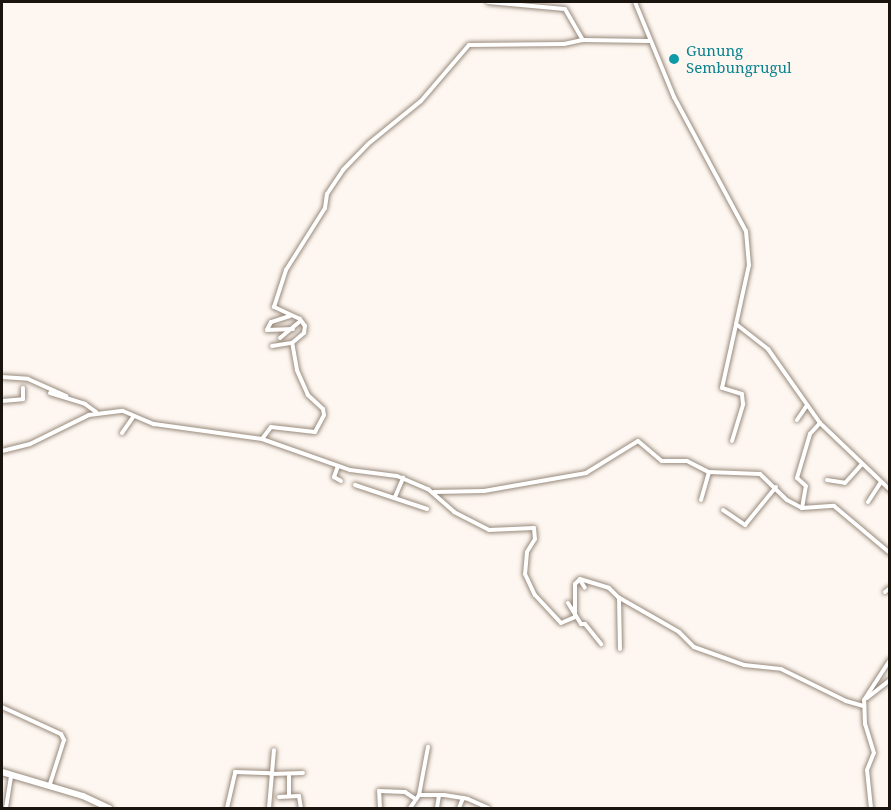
<!DOCTYPE html>
<html>
<head>
<meta charset="utf-8">
<style>
  body { margin:0 }
  #map { position:relative; width:891px; height:810px; overflow:hidden; background:#fef7f1; font-family:"Noto Serif",serif }
  div>[style] { position:absolute }
  [style*='--x'] { left:calc(var(--x)*1px); top:calc(var(--y)*1px); width:calc(var(--w)*1px); rotate:calc(var(--a)*1deg) }
  .roads { filter:drop-shadow(0 0 2px #97887a) drop-shadow(0 0 2px #97887a) }
  .street>* { height:4px; margin:-2px; padding:0 2px; transform-origin:2px; border-radius:2px; background:#fff }
  .primary>* { height:6px; margin:-3px; padding:0 3px; transform-origin:3px; border-radius:3px; background:#fff }
  .dots>* { width:16px; height:16px; translate:-50% -50%; box-sizing:border-box; border:3px solid #fef7f1; border-radius:50% }
  span { translate:-50% -50%; white-space:nowrap; text-align:center; line-height:1.15; -webkit-text-stroke:6px #fef7f1; paint-order:stroke }
  .culture-label { font-size:15px; color:#0d838f }
  .left { translate:0 -50%; text-align:left }
  .frame { position:absolute; inset:0; border:3px solid #1a140f; pointer-events:none }
</style>
</head>
<body>
<div id="map">
  <div class="roads">
    <div class="street">
      <div style="--x:488;--y:2;--w:77;--a:5.2"></div>
      <div style="--x:565;--y:9;--w:36;--a:60"></div>
      <div style="--x:583;--y:40;--w:66;--a:0.9"></div>
      <div style="--x:635;--y:2;--w:103;--a:67.7"></div>
      <div style="--x:674;--y:97;--w:152;--a:61.8"></div>
      <div style="--x:746;--y:231;--w:34;--a:85"></div>
      <div style="--x:749;--y:265;--w:60;--a:102.4"></div>
      <div style="--x:736;--y:324;--w:41;--a:38"></div>
      <div style="--x:768;--y:349;--w:90;--a:54.9"></div>
      <div style="--x:820;--y:423;--w:97;--a:43.7"></div>
      <div style="--x:290;--y:316;--w:20;--a:162"></div>
      <div style="--x:271;--y:322;--w:9;--a:117"></div>
      <div style="--x:267;--y:330;--w:26;--a:-2"></div>
      <div style="--x:280;--y:338;--w:25;--a:-40"></div>
      <div style="--x:272;--y:346;--w:20;--a:-9"></div>
      <div style="--x:2;--y:377;--w:26;--a:4"></div>
      <div style="--x:28;--y:379;--w:42;--a:24.1"></div>
      <div style="--x:50;--y:393;--w:37;--a:17"></div>
      <div style="--x:85;--y:404;--w:14;--a:36"></div>
      <div style="--x:2;--y:401;--w:21;--a:-5"></div>
      <div style="--x:23;--y:399;--w:11;--a:-90"></div>
      <div style="--x:797;--y:420;--w:18;--a:-56"></div>
      <div style="--x:122;--y:433;--w:19;--a:-55"></div>
      <div style="--x:262;--y:439;--w:15;--a:-53"></div>
      <div style="--x:271;--y:427;--w:44;--a:6.5"></div>
      <div style="--x:315;--y:432;--w:19;--a:-62"></div>
      <div style="--x:324;--y:415;--w:6;--a:-99"></div>
      <div style="--x:323;--y:409;--w:21;--a:-137"></div>
      <div style="--x:308;--y:395;--w:27;--a:-114"></div>
      <div style="--x:297;--y:370;--w:27;--a:-100"></div>
      <div style="--x:292;--y:343;--w:16;--a:-40"></div>
      <div style="--x:304;--y:333;--w:7;--a:-82"></div>
      <div style="--x:305;--y:326;--w:9;--a:-126"></div>
      <div style="--x:300;--y:319;--w:29;--a:-155"></div>
      <div style="--x:274;--y:307;--w:39;--a:-72"></div>
      <div style="--x:286;--y:270;--w:73;--a:-57.8"></div>
      <div style="--x:325;--y:208;--w:14;--a:-82"></div>
      <div style="--x:327;--y:194;--w:29;--a:-56"></div>
      <div style="--x:343;--y:170;--w:36;--a:-46"></div>
      <div style="--x:368;--y:144;--w:68;--a:-39.1"></div>
      <div style="--x:421;--y:101;--w:74;--a:-49.4"></div>
      <div style="--x:469;--y:45;--w:95;--a:-0.6"></div>
      <div style="--x:564;--y:44;--w:19;--a:-12"></div>
      <div style="--x:732;--y:441;--w:39;--a:-73"></div>
      <div style="--x:743;--y:404;--w:10;--a:-96"></div>
      <div style="--x:742;--y:394;--w:21;--a:-163"></div>
      <div style="--x:722;--y:388;--w:65;--a:-77.5"></div>
      <div style="--x:2;--y:451;--w:29;--a:-14"></div>
      <div style="--x:30;--y:444;--w:66;--a:-26.2"></div>
      <div style="--x:89;--y:415;--w:34;--a:-7"></div>
      <div style="--x:123;--y:411;--w:34;--a:23"></div>
      <div style="--x:154;--y:424;--w:109;--a:7.9"></div>
      <div style="--x:262;--y:439;--w:93;--a:19.4"></div>
      <div style="--x:350;--y:470;--w:47;--a:7.3"></div>
      <div style="--x:397;--y:476;--w:34;--a:23"></div>
      <div style="--x:428;--y:489;--w:35;--a:41"></div>
      <div style="--x:454;--y:512;--w:39;--a:27"></div>
      <div style="--x:489;--y:530;--w:45;--a:-2.5"></div>
      <div style="--x:534;--y:528;--w:11;--a:85"></div>
      <div style="--x:535;--y:539;--w:15;--a:122"></div>
      <div style="--x:527;--y:552;--w:22;--a:95"></div>
      <div style="--x:525;--y:574;--w:23;--a:65"></div>
      <div style="--x:535;--y:595;--w:38;--a:47"></div>
      <div style="--x:561;--y:623;--w:15;--a:-23"></div>
      <div style="--x:575;--y:617;--w:33;--a:-90"></div>
      <div style="--x:575;--y:584;--w:7;--a:-45"></div>
      <div style="--x:580;--y:579;--w:30;--a:17"></div>
      <div style="--x:609;--y:588;--w:13;--a:45"></div>
      <div style="--x:618;--y:597;--w:70;--a:29.8"></div>
      <div style="--x:679;--y:632;--w:21;--a:45"></div>
      <div style="--x:694;--y:647;--w:53;--a:19.8"></div>
      <div style="--x:744;--y:665;--w:37;--a:6"></div>
      <div style="--x:781;--y:669;--w:72;--a:26.2"></div>
      <div style="--x:846;--y:701;--w:19;--a:16"></div>
      <div style="--x:338;--y:466;--w:12;--a:110"></div>
      <div style="--x:334;--y:477;--w:8;--a:30"></div>
      <div style="--x:827;--y:480;--w:18;--a:9"></div>
      <div style="--x:845;--y:483;--w:25;--a:-48"></div>
      <div style="--x:355;--y:485;--w:76;--a:18.4"></div>
      <div style="--x:434;--y:492;--w:50;--a:-1.1"></div>
      <div style="--x:484;--y:491;--w:104;--a:-10"></div>
      <div style="--x:586;--y:473;--w:61;--a:-31.6"></div>
      <div style="--x:638;--y:441;--w:31;--a:40"></div>
      <div style="--x:662;--y:461;--w:25;--a:0"></div>
      <div style="--x:687;--y:461;--w:25;--a:27"></div>
      <div style="--x:709;--y:472;--w:51;--a:2.2"></div>
      <div style="--x:760;--y:474;--w:37;--a:44"></div>
      <div style="--x:787;--y:500;--w:17;--a:28"></div>
      <div style="--x:802;--y:508;--w:32;--a:-4"></div>
      <div style="--x:834;--y:506;--w:73;--a:40"></div>
      <div style="--x:395;--y:497;--w:21;--a:-67"></div>
      <div style="--x:701;--y:500;--w:29;--a:-74"></div>
      <div style="--x:868;--y:502;--w:24;--a:-57"></div>
      <div style="--x:802;--y:508;--w:22;--a:-80"></div>
      <div style="--x:806;--y:486;--w:12;--a:-138"></div>
      <div style="--x:797;--y:478;--w:46;--a:-73.5"></div>
      <div style="--x:810;--y:434;--w:15;--a:-48"></div>
      <div style="--x:723;--y:510;--w:27;--a:34"></div>
      <div style="--x:745;--y:525;--w:49;--a:-50.8"></div>
      <div style="--x:580;--y:580;--w:9;--a:58"></div>
      <div style="--x:885;--y:592;--w:6;--a:-39"></div>
      <div style="--x:619;--y:598;--w:51;--a:88.9"></div>
      <div style="--x:568;--y:603;--w:25;--a:58"></div>
      <div style="--x:581;--y:624;--w:4;--a:0"></div>
      <div style="--x:585;--y:624;--w:26;--a:51"></div>
      <div style="--x:867;--y:698;--w:29;--a:-38"></div>
      <div style="--x:2;--y:707;--w:65;--a:24.6"></div>
      <div style="--x:61;--y:734;--w:7;--a:63"></div>
      <div style="--x:64;--y:740;--w:49;--a:107.7"></div>
      <div style="--x:271;--y:774;--w:32;--a:-2"></div>
      <div style="--x:419;--y:795;--w:49;--a:-79.4"></div>
      <div style="--x:289;--y:796;--w:20;--a:-90"></div>
      <div style="--x:279;--y:797;--w:20;--a:-3"></div>
      <div style="--x:299;--y:796;--w:12;--a:81"></div>
      <div style="--x:6;--y:808;--w:33;--a:-81"></div>
      <div style="--x:227;--y:808;--w:37;--a:-77"></div>
      <div style="--x:235;--y:772;--w:36;--a:2"></div>
      <div style="--x:269;--y:808;--w:58;--a:-85.1"></div>
      <div style="--x:380;--y:808;--w:17;--a:-93"></div>
      <div style="--x:379;--y:791;--w:26;--a:2"></div>
      <div style="--x:405;--y:792;--w:11;--a:34"></div>
      <div style="--x:410;--y:808;--w:16;--a:-55"></div>
      <div style="--x:419;--y:795;--w:25;--a:0"></div>
      <div style="--x:444;--y:795;--w:24;--a:9"></div>
      <div style="--x:468;--y:799;--w:22;--a:24"></div>
      <div style="--x:437;--y:808;--w:13;--a:-81"></div>
      <div style="--x:459;--y:808;--w:11;--a:-68"></div>
      <div style="--x:871;--y:808;--w:38;--a:-96"></div>
      <div style="--x:867;--y:770;--w:18;--a:-68"></div>
      <div style="--x:874;--y:753;--w:30;--a:-107"></div>
      <div style="--x:865;--y:724;--w:24;--a:-92"></div>
      <div style="--x:864;--y:700;--w:48;--a:-57"></div>
    </div>
    <div class="primary">
      <div style="--x:2;--y:772;--w:84;--a:16.5"></div>
      <div style="--x:83;--y:796;--w:29;--a:25"></div>
    </div>
  </div>
  <div class="dots">
    <div style="left:674px;top:59px;background:#0f9aa8"></div>
  </div>
  <div class="culture-label">
    <span class="left" style="left:686px;top:59px">Gunung<br>Sembungrugul</span>
  </div>
  <div class="frame"></div>
</div>
</body>
</html>
